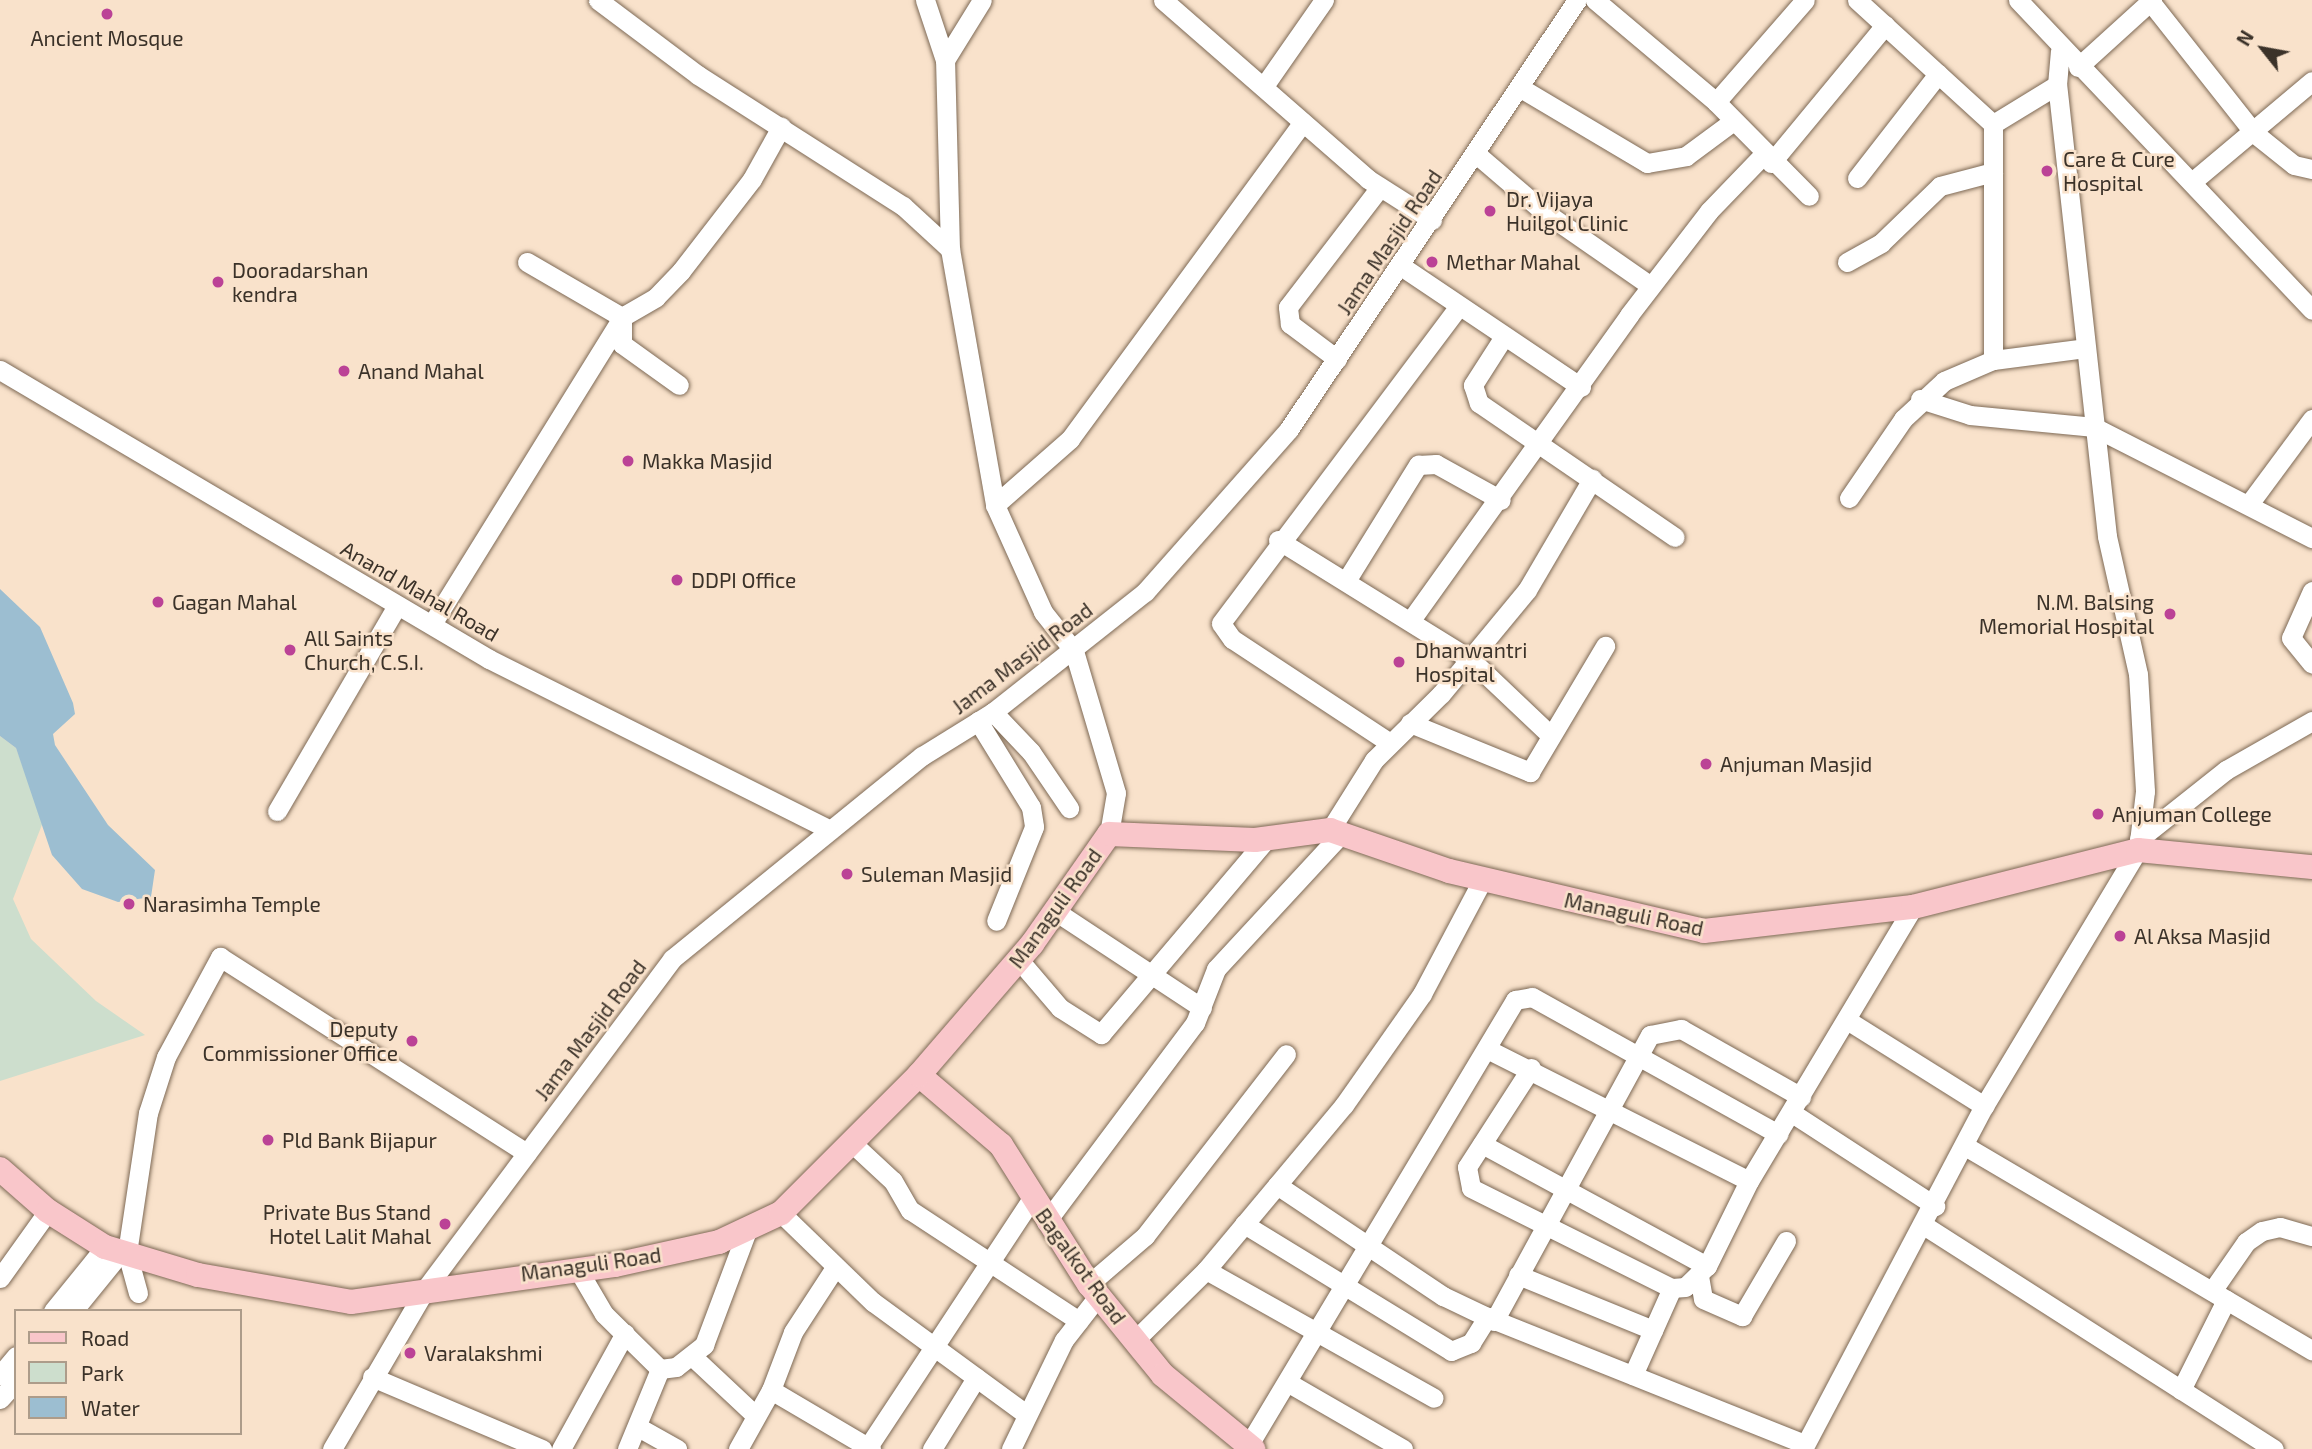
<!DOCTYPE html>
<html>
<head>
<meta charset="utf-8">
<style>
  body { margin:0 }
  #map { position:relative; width:2312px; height:1449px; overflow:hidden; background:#f9e2cb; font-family:"Exo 2",sans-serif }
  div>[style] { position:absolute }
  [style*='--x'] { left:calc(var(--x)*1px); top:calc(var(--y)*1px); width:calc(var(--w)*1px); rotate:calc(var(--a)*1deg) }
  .green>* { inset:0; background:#cddecd }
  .water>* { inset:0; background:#9cbed1 }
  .roads { filter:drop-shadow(0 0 2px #7d6955) drop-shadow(0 0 2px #7d6955) }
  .minor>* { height:19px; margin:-9.5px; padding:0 9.5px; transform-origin:9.5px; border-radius:9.5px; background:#fff }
  .major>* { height:24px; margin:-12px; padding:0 12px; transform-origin:12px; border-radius:12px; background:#f9c6ca }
  .dots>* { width:19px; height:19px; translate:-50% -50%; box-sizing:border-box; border:4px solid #f9e2cb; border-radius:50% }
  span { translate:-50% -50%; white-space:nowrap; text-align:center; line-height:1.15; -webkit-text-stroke:5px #f9e2cb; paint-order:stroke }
  .poi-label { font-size:21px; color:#3b3229 }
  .left { translate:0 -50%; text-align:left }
  .right { translate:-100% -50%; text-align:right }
  .street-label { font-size:21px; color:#3b3229 }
  .legend { position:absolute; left:14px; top:1309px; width:228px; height:126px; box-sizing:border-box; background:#f9e2cb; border:2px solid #ad9c8a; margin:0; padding:9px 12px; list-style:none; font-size:21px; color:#3b3229 }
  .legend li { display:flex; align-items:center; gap:14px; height:35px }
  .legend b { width:35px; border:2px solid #ad9c8a }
  .north { position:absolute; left:2228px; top:14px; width:70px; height:70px; -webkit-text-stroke:5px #f9e2cb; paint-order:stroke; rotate:301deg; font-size:19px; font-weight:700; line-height:28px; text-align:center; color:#3b3229 }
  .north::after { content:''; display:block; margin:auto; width:24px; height:32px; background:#3b3229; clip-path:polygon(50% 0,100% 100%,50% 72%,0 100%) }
</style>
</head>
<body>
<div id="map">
  <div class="green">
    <div style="clip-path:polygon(0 736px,16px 748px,43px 822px,13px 899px,31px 939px,96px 1001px,145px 1035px,0 1081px)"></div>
  </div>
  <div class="water">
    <div style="clip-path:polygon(0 589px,40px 627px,73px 703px,75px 714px,53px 734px,55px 745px,108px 825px,155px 870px,151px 897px,118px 902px,82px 889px,52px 855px,16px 748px,0 736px)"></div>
  </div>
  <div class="roads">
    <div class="minor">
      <div style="--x:598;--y:0;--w:125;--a:36.9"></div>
      <div style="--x:698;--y:75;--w:243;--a:32.6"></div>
      <div style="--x:903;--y:206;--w:64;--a:42.5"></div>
      <div style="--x:950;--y:249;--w:260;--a:80"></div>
      <div style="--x:995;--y:505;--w:117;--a:65.8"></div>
      <div style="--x:1043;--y:612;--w:50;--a:51.5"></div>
      <div style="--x:1074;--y:651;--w:148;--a:73.5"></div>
      <div style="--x:1116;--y:793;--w:42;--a:99.7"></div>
      <div style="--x:925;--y:0;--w:63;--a:71.6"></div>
      <div style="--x:1163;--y:0;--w:272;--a:41.1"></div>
      <div style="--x:1368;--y:179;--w:76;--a:32.6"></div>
      <div style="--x:1595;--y:0;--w:158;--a:40.1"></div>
      <div style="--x:1716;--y:102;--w:132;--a:45.3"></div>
      <div style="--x:1857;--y:0;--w:184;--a:42.4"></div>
      <div style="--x:1993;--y:124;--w:75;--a:-31.4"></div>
      <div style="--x:2018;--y:0;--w:427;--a:46.5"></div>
      <div style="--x:2149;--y:0;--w:169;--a:51.7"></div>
      <div style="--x:2254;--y:133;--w:51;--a:38.7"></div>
      <div style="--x:2294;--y:165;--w:18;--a:13"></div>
      <div style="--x:2078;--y:67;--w:100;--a:-42.2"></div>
      <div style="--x:1264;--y:86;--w:105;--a:-55.1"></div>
      <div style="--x:1519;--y:87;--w:149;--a:30.7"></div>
      <div style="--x:1647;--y:163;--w:40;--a:-10"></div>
      <div style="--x:1686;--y:156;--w:57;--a:-36.5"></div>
      <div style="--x:1716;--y:102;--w:135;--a:-48.9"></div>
      <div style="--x:1475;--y:153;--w:89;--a:40.5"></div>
      <div style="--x:1543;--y:211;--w:131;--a:34.8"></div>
      <div style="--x:1771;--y:163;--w:179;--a:-50.4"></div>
      <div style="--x:1857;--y:178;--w:132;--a:-52.1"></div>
      <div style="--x:2193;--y:181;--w:155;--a:-40"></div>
      <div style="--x:950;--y:249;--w:189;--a:-91.5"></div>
      <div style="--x:945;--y:60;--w:70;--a:-58.3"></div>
      <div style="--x:527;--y:262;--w:110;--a:30.1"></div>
      <div style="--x:1847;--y:262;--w:39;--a:-29"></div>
      <div style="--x:1881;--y:243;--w:82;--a:-44"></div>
      <div style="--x:1940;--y:186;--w:55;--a:-14.8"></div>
      <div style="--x:1401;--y:266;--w:217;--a:33.9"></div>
      <div style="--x:622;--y:318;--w:26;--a:90"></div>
      <div style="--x:622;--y:344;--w:70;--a:35.7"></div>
      <div style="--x:1503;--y:338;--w:56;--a:122.6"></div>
      <div style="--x:1473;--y:385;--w:19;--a:72"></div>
      <div style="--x:1479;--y:403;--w:237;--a:34.4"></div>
      <div style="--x:1337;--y:359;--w:59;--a:-143.3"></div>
      <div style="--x:1290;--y:324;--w:17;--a:-97"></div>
      <div style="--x:1288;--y:307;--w:151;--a:-52.5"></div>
      <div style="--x:1993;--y:360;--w:236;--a:-90"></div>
      <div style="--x:0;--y:370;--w:568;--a:30.58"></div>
      <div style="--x:489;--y:659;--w:380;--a:26.6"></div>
      <div style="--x:1920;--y:399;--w:52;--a:17.7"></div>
      <div style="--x:1970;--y:415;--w:125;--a:5.5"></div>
      <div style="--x:2094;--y:427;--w:245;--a:27"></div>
      <div style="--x:1849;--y:498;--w:96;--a:-55.6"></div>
      <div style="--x:1903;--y:419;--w:56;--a:-42.8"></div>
      <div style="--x:1944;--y:381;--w:53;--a:-23.2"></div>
      <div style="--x:1993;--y:360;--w:93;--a:-7.4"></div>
      <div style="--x:2249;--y:504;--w:106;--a:-53.5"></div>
      <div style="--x:995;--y:505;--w:100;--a:-41.3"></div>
      <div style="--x:1070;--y:439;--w:393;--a:-53.7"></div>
      <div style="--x:1278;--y:540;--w:226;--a:31.8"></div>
      <div style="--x:1470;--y:659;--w:110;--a:43.5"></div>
      <div style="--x:1346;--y:581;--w:137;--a:-58.2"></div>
      <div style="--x:1418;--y:465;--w:18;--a:-3"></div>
      <div style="--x:1436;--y:464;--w:74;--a:29"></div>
      <div style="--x:2312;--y:591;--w:51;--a:114.1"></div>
      <div style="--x:2291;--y:638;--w:33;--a:51"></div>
      <div style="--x:1411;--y:620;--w:375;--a:-54.4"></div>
      <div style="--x:1629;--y:315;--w:131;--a:-52.4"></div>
      <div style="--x:1709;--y:211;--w:78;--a:-46"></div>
      <div style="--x:432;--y:624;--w:361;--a:-58.2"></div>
      <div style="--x:622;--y:317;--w:39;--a:-30"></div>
      <div style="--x:656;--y:297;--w:36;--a:-46"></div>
      <div style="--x:681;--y:271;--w:116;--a:-52.3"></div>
      <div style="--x:752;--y:179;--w:60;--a:-60.9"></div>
      <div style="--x:993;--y:712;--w:55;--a:46.5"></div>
      <div style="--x:1031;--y:752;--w:68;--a:55.8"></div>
      <div style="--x:978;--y:721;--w:101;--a:58.4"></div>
      <div style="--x:1031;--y:807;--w:20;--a:81"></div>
      <div style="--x:1034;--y:827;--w:101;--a:112"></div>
      <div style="--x:1410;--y:723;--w:130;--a:22.2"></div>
      <div style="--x:1530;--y:772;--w:147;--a:-59.2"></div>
      <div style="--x:1390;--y:743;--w:189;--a:-146.6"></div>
      <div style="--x:1232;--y:639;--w:19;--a:-125"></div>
      <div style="--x:1221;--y:623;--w:393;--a:-53.1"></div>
      <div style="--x:277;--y:811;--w:238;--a:-59.7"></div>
      <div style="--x:1330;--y:830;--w:83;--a:-57.8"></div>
      <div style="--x:1374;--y:760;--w:94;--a:-44.6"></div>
      <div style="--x:1441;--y:694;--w:135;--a:-50.4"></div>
      <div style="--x:1527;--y:590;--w:129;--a:-59.6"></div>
      <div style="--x:2139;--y:839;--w:111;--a:-38.4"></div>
      <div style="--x:2226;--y:770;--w:99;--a:-29.7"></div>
      <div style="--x:1055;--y:911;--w:176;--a:33.4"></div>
      <div style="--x:1019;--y:960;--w:63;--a:49.5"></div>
      <div style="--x:1060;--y:1008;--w:49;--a:32.4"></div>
      <div style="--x:1101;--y:1034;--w:258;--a:-49.7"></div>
      <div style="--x:1847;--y:1020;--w:162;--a:32.1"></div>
      <div style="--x:1487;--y:1049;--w:293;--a:26.7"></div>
      <div style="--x:1531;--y:1068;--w:118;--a:122.9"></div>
      <div style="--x:1467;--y:1167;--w:21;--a:79"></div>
      <div style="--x:1471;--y:1188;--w:225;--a:26.5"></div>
      <div style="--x:1672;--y:1288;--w:13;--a:-4"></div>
      <div style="--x:1685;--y:1287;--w:30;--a:-44"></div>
      <div style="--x:1707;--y:1266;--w:95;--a:-63.7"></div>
      <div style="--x:1749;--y:1181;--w:319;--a:-59.1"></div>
      <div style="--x:1792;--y:1113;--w:171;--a:33"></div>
      <div style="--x:853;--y:1144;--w:54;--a:42.8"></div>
      <div style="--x:893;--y:1181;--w:34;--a:60"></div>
      <div style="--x:910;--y:1210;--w:202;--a:33.3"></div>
      <div style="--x:1482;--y:1144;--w:256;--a:28.5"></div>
      <div style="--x:1965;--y:1146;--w:403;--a:30.5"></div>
      <div style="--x:1277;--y:1185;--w:200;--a:33.8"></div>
      <div style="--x:1443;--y:1296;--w:49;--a:25.5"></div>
      <div style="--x:1487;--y:1317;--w:342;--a:21.8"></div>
      <div style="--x:781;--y:1213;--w:128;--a:44.1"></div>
      <div style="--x:873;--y:1302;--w:190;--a:36.2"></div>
      <div style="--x:1046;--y:1222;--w:249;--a:-53.2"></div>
      <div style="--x:1195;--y:1023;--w:58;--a:-68.7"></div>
      <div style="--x:1216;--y:969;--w:184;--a:-47.2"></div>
      <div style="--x:1244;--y:1224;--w:243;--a:31.5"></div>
      <div style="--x:1451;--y:1351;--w:22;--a:-22"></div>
      <div style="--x:1471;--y:1343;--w:31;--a:-58"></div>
      <div style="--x:1925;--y:1226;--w:414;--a:32.6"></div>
      <div style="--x:577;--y:1268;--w:53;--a:59.6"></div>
      <div style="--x:604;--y:1314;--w:78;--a:44.5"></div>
      <div style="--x:660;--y:1369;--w:87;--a:112.4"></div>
      <div style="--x:1206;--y:1270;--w:261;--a:29.3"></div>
      <div style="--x:1518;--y:1275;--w:146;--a:22.2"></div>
      <div style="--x:1699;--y:1276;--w:23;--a:80"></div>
      <div style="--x:1703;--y:1299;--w:43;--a:23.6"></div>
      <div style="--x:1742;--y:1316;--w:87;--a:-59.6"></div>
      <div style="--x:0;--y:1278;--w:82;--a:-54.4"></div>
      <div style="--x:1089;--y:1284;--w:74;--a:-40.6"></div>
      <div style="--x:1145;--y:1236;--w:230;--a:-52.2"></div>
      <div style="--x:2212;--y:1291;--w:60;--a:-55.2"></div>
      <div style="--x:2246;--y:1242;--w:19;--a:-35"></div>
      <div style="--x:2262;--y:1231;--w:18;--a:-13"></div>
      <div style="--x:2280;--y:1227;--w:33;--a:16"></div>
      <div style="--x:138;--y:1293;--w:41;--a:-105.4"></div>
      <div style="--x:127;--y:1253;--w:142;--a:-81.5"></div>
      <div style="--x:148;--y:1113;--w:59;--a:-72.2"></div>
      <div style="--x:166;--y:1057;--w:114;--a:-61.6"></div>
      <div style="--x:220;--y:957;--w:364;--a:32.6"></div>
      <div style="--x:53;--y:1311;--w:82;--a:-50.9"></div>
      <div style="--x:73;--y:1311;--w:76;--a:-50.9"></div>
      <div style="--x:1494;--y:1321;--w:326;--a:-61.4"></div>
      <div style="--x:1650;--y:1035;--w:32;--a:-11"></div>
      <div style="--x:1681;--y:1029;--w:138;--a:29.5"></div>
      <div style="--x:1136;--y:1339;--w:98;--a:-44.6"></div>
      <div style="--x:1206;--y:1270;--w:215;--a:-50.1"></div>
      <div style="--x:1344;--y:1105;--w:136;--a:-54.9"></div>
      <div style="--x:1422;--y:994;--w:130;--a:-62.1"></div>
      <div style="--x:693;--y:1357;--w:85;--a:43.1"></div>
      <div style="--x:660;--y:1369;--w:16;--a:-7"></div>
      <div style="--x:676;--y:1367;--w:36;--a:-38"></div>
      <div style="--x:704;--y:1345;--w:125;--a:-69.4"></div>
      <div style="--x:0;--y:1375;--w:25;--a:-50"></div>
      <div style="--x:1633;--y:1375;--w:95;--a:-65.9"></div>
      <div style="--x:372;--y:1377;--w:185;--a:23"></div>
      <div style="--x:1287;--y:1382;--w:134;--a:30"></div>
      <div style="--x:771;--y:1390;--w:62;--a:-69.2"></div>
      <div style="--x:793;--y:1332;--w:75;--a:-56.9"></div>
      <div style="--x:2181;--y:1390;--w:101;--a:-63.4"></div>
      <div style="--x:0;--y:1399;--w:24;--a:-48"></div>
      <div style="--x:638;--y:1427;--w:45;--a:29.4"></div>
      <div style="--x:1248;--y:1446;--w:520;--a:-59.09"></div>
      <div style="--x:1515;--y:1000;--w:17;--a:-10"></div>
      <div style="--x:1532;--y:997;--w:282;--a:29.1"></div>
      <div style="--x:868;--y:1447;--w:298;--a:-56.6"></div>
      <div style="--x:332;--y:1449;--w:186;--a:-59.7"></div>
      <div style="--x:426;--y:1288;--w:411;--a:-53.2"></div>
      <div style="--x:672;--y:959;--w:322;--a:-39.1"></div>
      <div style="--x:922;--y:756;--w:84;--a:-31.8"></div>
      <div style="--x:993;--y:712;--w:194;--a:-38.3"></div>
      <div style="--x:1145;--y:592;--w:217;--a:-48.5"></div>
      <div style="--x:1289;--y:429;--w:517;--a:-56.13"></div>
      <div style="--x:561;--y:1449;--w:132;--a:-61.1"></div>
      <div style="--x:738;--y:1449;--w:68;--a:-60.8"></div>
      <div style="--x:771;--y:1390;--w:116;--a:30.5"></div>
      <div style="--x:932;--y:1449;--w:84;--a:-58.2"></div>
      <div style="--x:1011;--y:1449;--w:121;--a:-64.1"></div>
      <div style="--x:1064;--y:1340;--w:57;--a:-52.1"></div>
      <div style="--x:1803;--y:1449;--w:388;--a:-62.2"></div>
      <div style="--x:1984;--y:1106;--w:299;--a:-59"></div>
      <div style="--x:2138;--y:850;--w:59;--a:-83.2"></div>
      <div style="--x:2145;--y:791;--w:117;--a:-93.4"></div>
      <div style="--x:2138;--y:674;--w:141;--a:-102.7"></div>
      <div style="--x:2107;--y:536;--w:454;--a:-96.3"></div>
      <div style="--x:2057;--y:85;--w:34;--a:-85"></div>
    </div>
    <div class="major">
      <div style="--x:919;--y:1075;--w:108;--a:40.5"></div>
      <div style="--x:1001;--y:1145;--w:165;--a:57.7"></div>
      <div style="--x:1089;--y:1284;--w:117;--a:50.9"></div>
      <div style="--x:1163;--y:1375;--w:117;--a:39.4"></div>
      <div style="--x:0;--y:1169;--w:64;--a:41.2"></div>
      <div style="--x:48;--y:1211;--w:67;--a:32.3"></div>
      <div style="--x:105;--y:1247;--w:97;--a:16.8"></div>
      <div style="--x:198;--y:1275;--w:155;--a:10"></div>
      <div style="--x:351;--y:1302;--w:267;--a:-8"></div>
      <div style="--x:615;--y:1265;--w:107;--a:-12.5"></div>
      <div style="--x:719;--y:1242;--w:68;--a:-25.1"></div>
      <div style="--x:781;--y:1213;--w:195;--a:-45"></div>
      <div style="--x:919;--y:1075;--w:173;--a:-49.2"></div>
      <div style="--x:1032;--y:944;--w:134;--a:-55"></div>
      <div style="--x:1109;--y:834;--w:146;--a:2.4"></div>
      <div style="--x:1255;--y:840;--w:76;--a:-7.6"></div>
      <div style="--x:1330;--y:830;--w:126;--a:19"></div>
      <div style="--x:1449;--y:871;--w:262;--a:13.2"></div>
      <div style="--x:1704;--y:931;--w:210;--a:-6.6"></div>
      <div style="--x:1913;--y:907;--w:232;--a:-14.2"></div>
      <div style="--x:2138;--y:850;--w:175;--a:5.6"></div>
    </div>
  </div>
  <div class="dots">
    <div style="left:107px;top:14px;background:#bb4296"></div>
    <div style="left:2047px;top:171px;background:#bb4296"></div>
    <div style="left:1490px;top:211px;background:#bb4296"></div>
    <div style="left:1432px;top:262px;background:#bb4296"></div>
    <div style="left:218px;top:282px;background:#bb4296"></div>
    <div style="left:344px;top:371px;background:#bb4296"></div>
    <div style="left:628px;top:461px;background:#bb4296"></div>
    <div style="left:677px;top:580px;background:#bb4296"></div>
    <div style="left:158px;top:602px;background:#bb4296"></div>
    <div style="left:2170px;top:614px;background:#bb4296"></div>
    <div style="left:290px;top:650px;background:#bb4296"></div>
    <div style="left:1399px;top:662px;background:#bb4296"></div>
    <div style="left:1706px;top:764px;background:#bb4296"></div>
    <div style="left:2098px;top:814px;background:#bb4296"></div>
    <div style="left:847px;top:874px;background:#bb4296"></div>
    <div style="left:129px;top:904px;background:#bb4296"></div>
    <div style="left:2120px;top:936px;background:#bb4296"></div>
    <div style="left:412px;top:1041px;background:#bb4296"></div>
    <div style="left:268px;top:1140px;background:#bb4296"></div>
    <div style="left:445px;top:1224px;background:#bb4296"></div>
    <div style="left:410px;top:1353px;background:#bb4296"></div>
  </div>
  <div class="poi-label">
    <span style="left:107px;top:38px">Ancient Mosque</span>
    <span class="left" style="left:2063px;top:171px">Care &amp; Cure<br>Hospital</span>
    <span class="left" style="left:1506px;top:211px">Dr. Vijaya<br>Huilgol Clinic</span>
    <span class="left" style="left:1446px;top:262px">Methar Mahal</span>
    <span class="left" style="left:232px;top:282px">Dooradarshan<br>kendra</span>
    <span class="left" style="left:358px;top:371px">Anand Mahal</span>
    <span class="left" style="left:642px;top:461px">Makka Masjid</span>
    <span class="left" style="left:691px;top:580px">DDPI Office</span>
    <span class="left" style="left:172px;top:602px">Gagan Mahal</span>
    <span class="right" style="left:2154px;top:614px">N.M. Balsing<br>Memorial Hospital</span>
    <span class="left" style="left:304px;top:650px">All Saints<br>Church, C.S.I.</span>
    <span class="left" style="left:1415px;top:662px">Dhanwantri<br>Hospital</span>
    <span class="left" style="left:1720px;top:764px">Anjuman Masjid</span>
    <span class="left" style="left:2112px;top:814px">Anjuman College</span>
    <span class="left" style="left:861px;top:874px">Suleman Masjid</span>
    <span class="left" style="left:143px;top:904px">Narasimha Temple</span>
    <span class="left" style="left:2134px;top:936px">Al Aksa Masjid</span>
    <span class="right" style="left:398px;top:1041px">Deputy<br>Commissioner Office</span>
    <span class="left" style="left:282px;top:1140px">Pld Bank Bijapur</span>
    <span class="right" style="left:431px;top:1224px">Private Bus Stand<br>Hotel Lalit Mahal</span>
    <span class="left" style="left:424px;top:1353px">Varalakshmi</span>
  </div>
  <div class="street-label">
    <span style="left:1389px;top:242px;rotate:-56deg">Jama Masjid Road</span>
    <span style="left:420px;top:591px;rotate:30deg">Anand Mahal Road</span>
    <span style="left:1022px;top:658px;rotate:-37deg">Jama Masjid Road</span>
    <span style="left:1055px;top:908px;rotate:-54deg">Managuli Road</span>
    <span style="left:1634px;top:914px;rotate:12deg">Managuli Road</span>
    <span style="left:590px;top:1030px;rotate:-53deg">Jama Masjid Road</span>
    <span style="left:591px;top:1264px;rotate:-8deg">Managuli Road</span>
    <span style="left:1081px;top:1266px;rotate:54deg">Bagalkot Road</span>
  </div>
  <ul class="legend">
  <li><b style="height:9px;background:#f9c6ca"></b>Road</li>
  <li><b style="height:19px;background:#cddecd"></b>Park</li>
  <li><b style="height:19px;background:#9cbed1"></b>Water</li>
  </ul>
  <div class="north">N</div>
</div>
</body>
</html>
